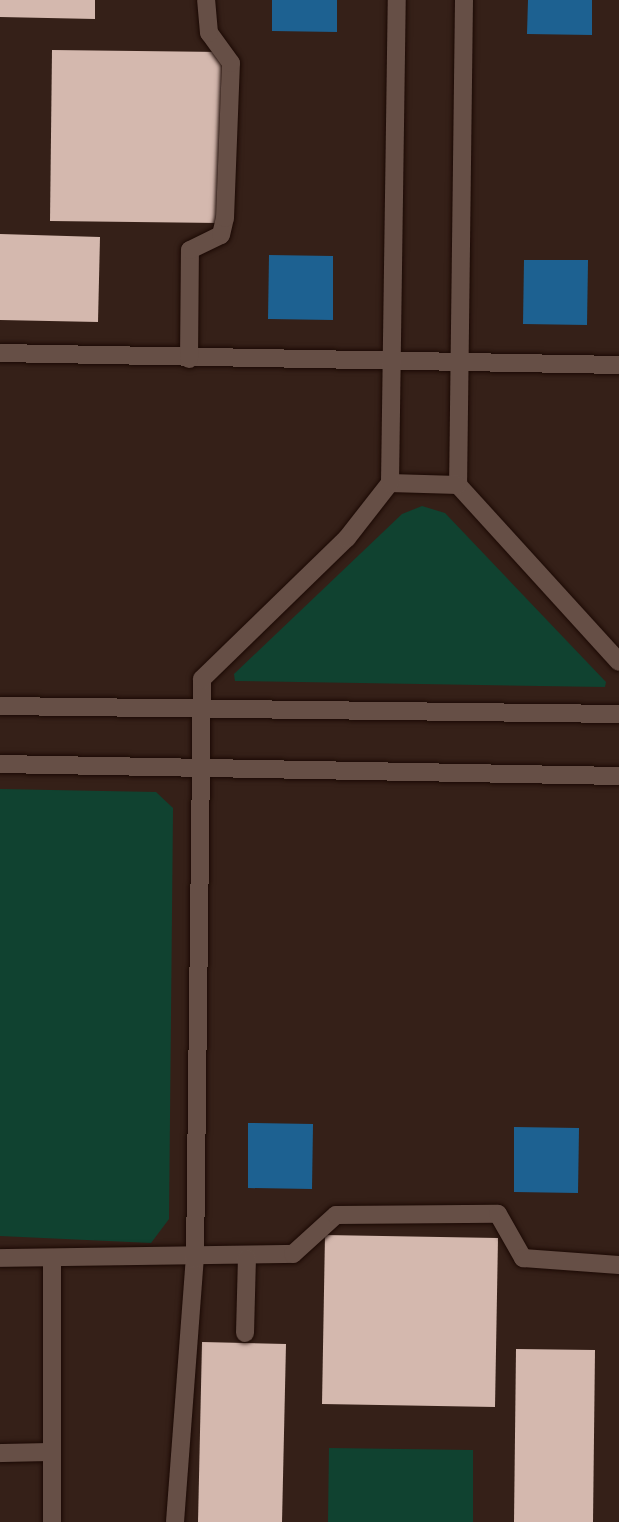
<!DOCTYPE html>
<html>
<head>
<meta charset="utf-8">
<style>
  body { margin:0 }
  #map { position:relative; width:619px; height:1522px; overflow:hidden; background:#352018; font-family:"Alegreya Sans",sans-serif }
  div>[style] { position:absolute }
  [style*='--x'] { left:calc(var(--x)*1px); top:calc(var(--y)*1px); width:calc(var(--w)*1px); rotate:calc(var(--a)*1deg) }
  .green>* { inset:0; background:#104230 }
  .water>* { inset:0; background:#1d6191 }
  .building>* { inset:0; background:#d4b8ae }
  .roads { filter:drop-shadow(0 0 2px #1b0904) drop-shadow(0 0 2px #1b0904) }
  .minor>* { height:18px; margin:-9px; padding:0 9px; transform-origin:9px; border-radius:9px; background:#664f46 }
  span { translate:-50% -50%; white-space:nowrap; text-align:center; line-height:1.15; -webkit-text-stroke:6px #2a170f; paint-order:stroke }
</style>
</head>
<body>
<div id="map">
  <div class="green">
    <div style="clip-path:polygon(422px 506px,445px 513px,606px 682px,605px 687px,235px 681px,234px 674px,402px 514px)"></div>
    <div style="clip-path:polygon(0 789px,156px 792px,173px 808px,169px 1219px,151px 1243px,0 1236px)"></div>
    <div style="clip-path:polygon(329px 1448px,473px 1450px,473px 1522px,328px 1522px)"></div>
  </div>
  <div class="water">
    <div style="clip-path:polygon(272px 0,337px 0,337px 32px,272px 31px)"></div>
    <div style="clip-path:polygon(528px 0,592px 0,592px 35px,527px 34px)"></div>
    <div style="clip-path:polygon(269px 255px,333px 256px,333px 320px,268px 319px)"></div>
    <div style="clip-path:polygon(524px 260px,588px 260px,587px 325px,523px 324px)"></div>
    <div style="clip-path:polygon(248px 1123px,313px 1124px,312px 1189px,248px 1188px)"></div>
    <div style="clip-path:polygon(514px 1127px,579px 1128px,578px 1193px,514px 1192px)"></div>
  </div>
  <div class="building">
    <div style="clip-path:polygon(0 0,95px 0,95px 19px,0 17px)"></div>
    <div style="clip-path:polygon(52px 50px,222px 52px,219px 223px,50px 221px)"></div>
    <div style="clip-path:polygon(0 234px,100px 237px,98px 322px,0 320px)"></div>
    <div style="clip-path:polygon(325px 1235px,498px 1238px,495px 1407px,322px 1404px)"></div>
    <div style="clip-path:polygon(202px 1342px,286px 1344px,282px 1522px,198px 1522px)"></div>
    <div style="clip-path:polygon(516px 1349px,595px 1350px,593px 1522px,514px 1522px)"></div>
  </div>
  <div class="roads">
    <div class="minor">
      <div style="--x:464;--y:0;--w:485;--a:90.7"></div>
      <div style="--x:458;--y:485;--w:239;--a:47.7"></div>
      <div style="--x:0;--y:353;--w:619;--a:1.11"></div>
      <div style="--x:189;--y:359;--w:109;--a:-89.5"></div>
      <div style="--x:190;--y:250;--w:34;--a:-26"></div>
      <div style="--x:221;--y:235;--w:17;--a:-77"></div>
      <div style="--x:225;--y:218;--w:155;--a:-87.8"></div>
      <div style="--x:231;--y:63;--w:37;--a:-126"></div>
      <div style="--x:209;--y:33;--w:33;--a:-95"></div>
      <div style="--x:390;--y:483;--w:68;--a:1.7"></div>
      <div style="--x:0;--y:706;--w:619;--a:0.74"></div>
      <div style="--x:0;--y:764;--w:619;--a:1.11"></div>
      <div style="--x:0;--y:1258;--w:293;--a:-0.8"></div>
      <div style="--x:293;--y:1254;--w:58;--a:-42.2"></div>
      <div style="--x:336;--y:1215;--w:162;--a:-0.4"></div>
      <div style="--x:498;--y:1214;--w:51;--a:60.4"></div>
      <div style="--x:523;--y:1258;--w:96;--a:4.2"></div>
      <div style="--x:245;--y:1333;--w:75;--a:-88.5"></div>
      <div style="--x:0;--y:1453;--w:52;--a:-1.1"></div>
      <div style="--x:52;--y:1522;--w:263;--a:-90"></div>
      <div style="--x:175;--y:1522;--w:264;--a:-85.7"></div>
      <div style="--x:195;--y:1259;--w:580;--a:-89.31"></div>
      <div style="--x:202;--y:679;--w:202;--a:-44.2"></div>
      <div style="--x:347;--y:538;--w:70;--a:-52"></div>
      <div style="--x:390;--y:483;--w:483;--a:-89.2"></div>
    </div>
  </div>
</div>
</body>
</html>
